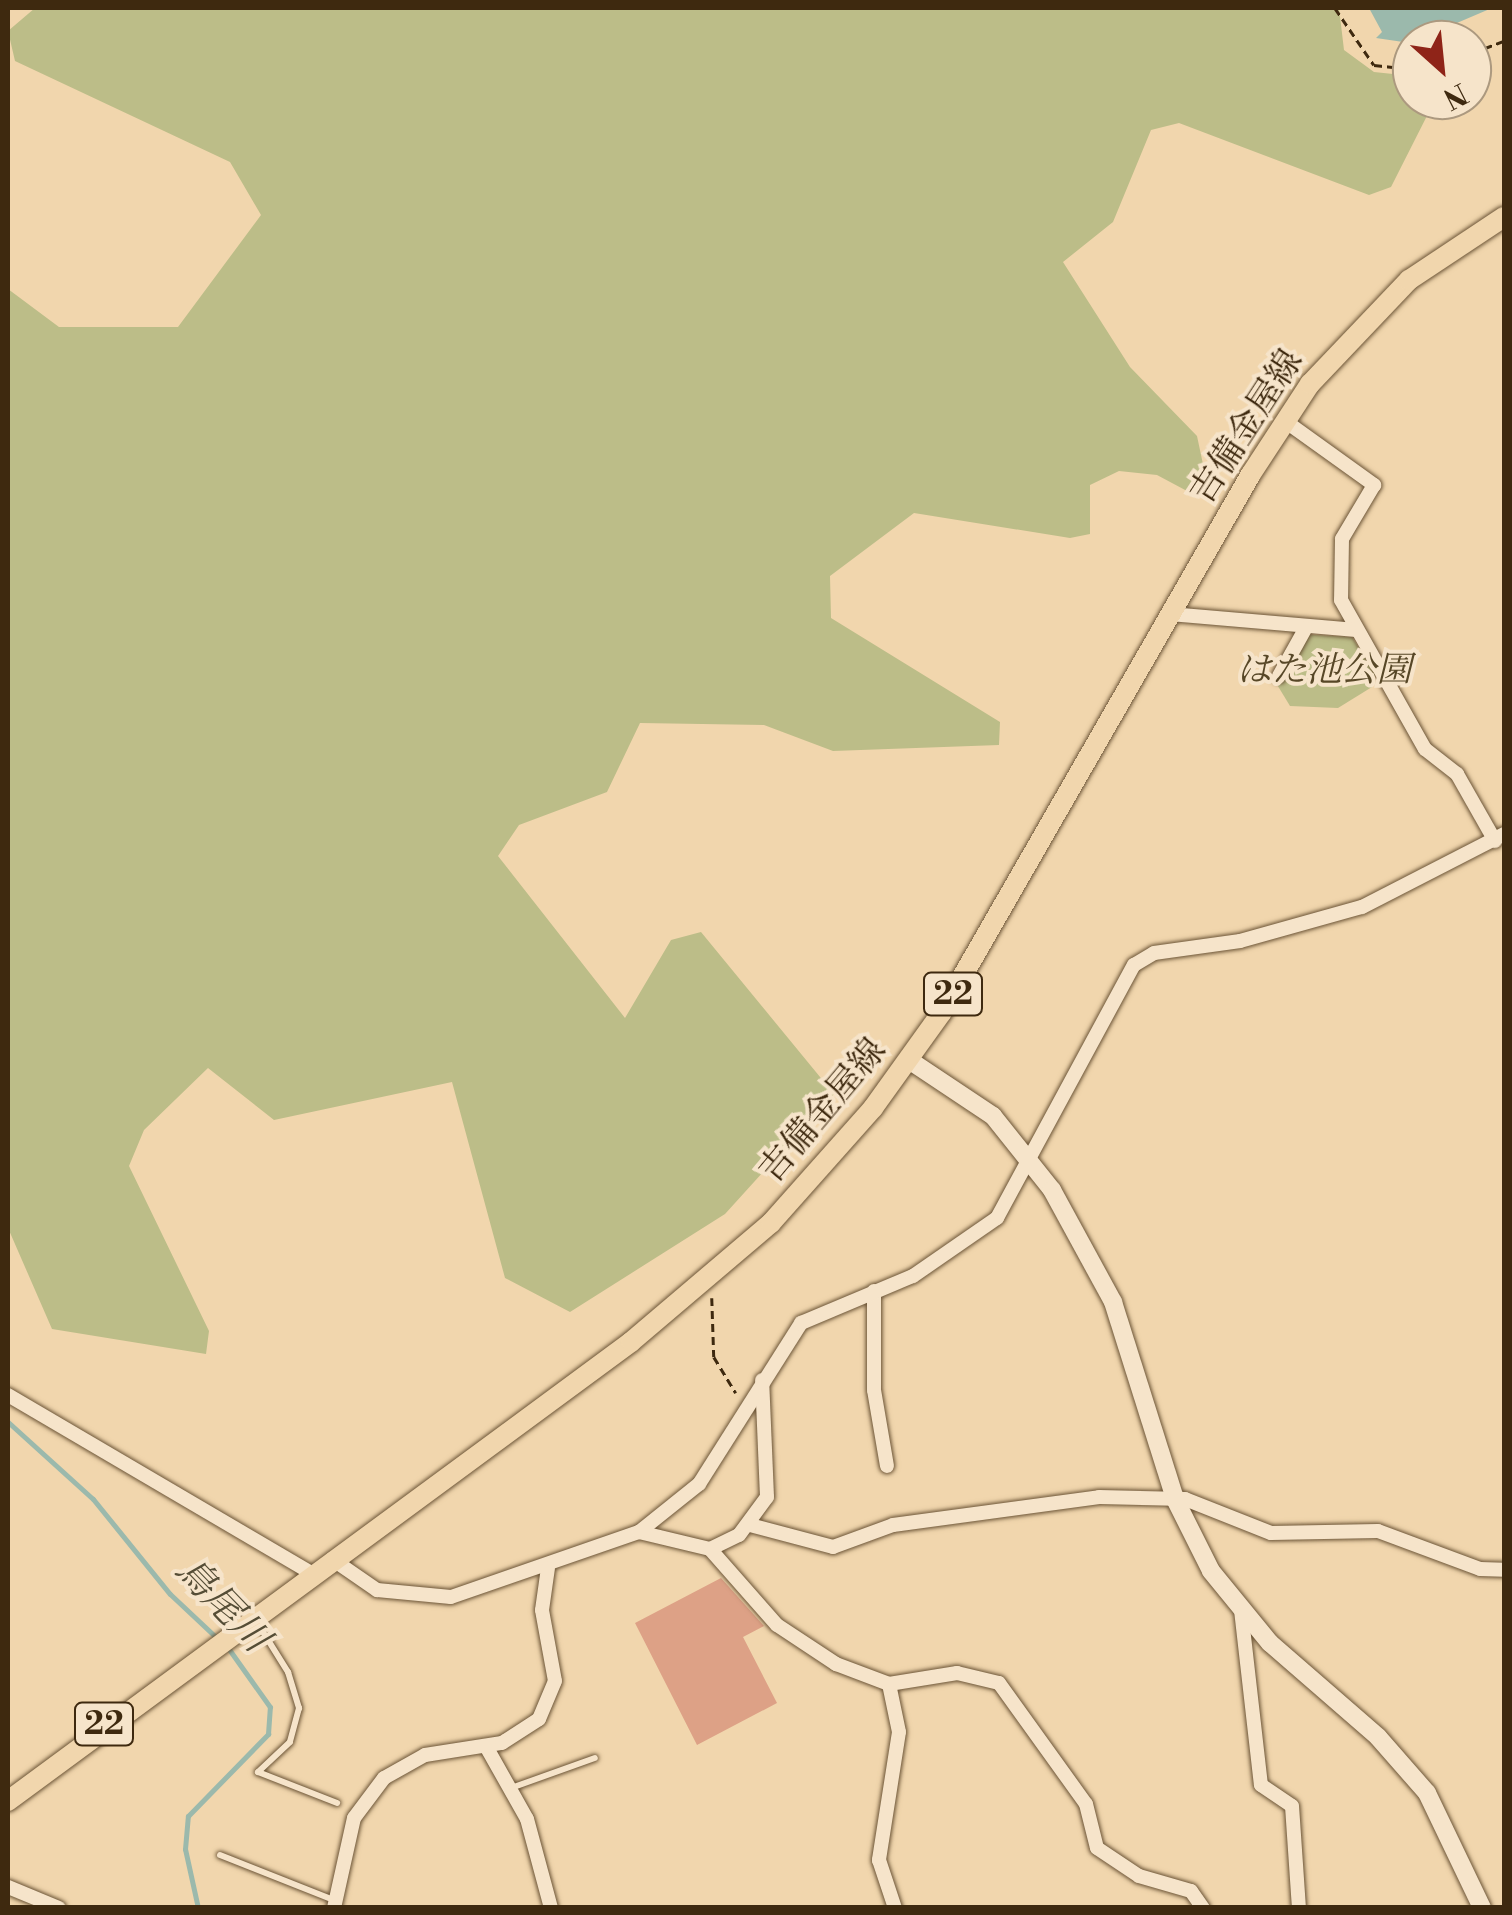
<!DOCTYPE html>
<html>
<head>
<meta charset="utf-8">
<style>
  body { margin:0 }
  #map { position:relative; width:1512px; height:1915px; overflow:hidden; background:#f1d6ad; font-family:"Libre Bodoni","Noto Serif JP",serif }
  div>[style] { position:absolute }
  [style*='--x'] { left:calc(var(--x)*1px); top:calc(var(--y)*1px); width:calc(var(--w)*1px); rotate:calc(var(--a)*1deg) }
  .green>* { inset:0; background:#bcbd88 }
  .water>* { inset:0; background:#9bb9ac }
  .stream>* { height:5px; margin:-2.5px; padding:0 2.5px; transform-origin:2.5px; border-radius:2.5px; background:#9bb9ac }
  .building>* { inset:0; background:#dda186 }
  .path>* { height:2.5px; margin-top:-1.25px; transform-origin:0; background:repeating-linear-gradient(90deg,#3e290f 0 8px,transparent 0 13px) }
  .roads { filter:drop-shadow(0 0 2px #6b5436) drop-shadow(0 0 2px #6b5436) }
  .service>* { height:6px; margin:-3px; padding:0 3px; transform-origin:3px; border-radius:3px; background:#f6e4ca }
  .minor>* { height:14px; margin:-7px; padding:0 7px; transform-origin:7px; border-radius:7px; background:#f6e4ca }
  .tertiary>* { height:18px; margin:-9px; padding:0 9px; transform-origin:9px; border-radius:9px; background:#f6e4ca }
  .primary>* { height:20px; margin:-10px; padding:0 10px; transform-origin:10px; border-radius:10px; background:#f1d6ad }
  span { translate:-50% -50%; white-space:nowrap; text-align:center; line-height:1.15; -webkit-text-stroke:8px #f6e4ca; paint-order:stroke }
  .shield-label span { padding:2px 8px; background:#f6e4ca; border:2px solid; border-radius:8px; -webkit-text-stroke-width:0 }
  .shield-label { font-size:32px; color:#3e290f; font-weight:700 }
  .street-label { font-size:35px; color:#3e290f }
  .park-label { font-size:35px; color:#574727; font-style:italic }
  .water-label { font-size:38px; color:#554d36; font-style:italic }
  .frame { position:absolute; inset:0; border:10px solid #3e290f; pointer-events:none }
  .north { position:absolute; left:1392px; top:20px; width:100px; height:100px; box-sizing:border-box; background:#f6e4ca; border:2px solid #ac997f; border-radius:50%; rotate:153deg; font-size:28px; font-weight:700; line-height:40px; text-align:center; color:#3e290f }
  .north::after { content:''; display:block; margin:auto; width:35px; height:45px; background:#8f2418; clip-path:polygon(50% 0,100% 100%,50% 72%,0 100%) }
</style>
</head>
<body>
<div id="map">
  <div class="green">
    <div style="clip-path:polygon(35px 8px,1339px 8px,1344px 50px,1374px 72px,1412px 76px,1412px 100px,1435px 100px,1391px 187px,1369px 195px,1179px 123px,1151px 130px,1113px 222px,1063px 262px,1130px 367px,1197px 436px,1207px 483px,1187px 491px,1157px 475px,1119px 471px,1090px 485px,1090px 534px,1070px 538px,914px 513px,830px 576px,831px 618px,1000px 722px,999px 745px,833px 751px,764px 725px,640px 723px,607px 792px,519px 825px,498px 856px,625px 1018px,671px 940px,701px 932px,834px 1094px,725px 1214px,570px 1312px,505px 1278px,452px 1082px,274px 1120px,208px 1068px,144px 1130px,129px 1166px,209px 1331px,206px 1354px,52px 1329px,8px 1228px,8px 289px,59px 327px,178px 327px,261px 215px,230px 162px,15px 61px,8px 31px)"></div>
    <div style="clip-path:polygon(1297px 634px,1352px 637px,1375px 674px,1372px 687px,1338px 708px,1290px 706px,1273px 678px)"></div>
  </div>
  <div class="water">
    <div style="clip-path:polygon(1369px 8px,1492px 8px,1410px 43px,1376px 38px,1382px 32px)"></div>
  </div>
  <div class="stream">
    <div style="--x:8;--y:1422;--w:115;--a:42.2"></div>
    <div style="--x:93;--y:1499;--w:122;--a:51"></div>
    <div style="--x:170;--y:1594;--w:69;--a:43.2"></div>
    <div style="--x:198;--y:1908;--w:60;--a:-102.4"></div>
    <div style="--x:185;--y:1849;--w:33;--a:-85"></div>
    <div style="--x:188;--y:1816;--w:115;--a:-45.7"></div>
    <div style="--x:268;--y:1734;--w:27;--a:-86"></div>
    <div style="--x:270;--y:1707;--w:72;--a:-125.4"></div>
  </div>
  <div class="building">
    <div style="clip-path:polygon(721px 1578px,764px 1626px,743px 1637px,777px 1703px,697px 1745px,635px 1623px)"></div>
  </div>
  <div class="path">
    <div style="--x:1335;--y:8;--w:69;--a:55.6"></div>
    <div style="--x:1374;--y:65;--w:38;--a:6"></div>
    <div style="--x:1472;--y:53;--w:34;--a:-21"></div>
    <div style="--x:712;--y:1298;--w:59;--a:88.1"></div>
    <div style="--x:714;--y:1357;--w:42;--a:58.6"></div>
  </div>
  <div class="roads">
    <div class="service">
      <div style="--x:258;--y:1624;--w:57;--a:58"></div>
      <div style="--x:288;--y:1672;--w:38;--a:73"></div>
      <div style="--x:299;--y:1708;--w:35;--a:105"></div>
      <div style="--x:290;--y:1742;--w:44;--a:136.8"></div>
      <div style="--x:258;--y:1772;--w:85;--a:21.4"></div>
      <div style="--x:511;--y:1788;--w:89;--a:-19.7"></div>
      <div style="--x:220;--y:1855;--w:125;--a:21.6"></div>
    </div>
    <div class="minor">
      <div style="--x:1285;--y:421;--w:110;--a:35.7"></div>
      <div style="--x:1374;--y:485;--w:63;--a:120.7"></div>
      <div style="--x:1342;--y:539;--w:61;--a:90.9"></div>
      <div style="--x:1341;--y:600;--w:171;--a:60.6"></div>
      <div style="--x:1425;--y:749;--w:41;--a:38"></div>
      <div style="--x:1457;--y:774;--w:77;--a:60.4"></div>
      <div style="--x:1170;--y:614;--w:187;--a:4.9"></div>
      <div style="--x:1279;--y:676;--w:54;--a:-61"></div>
      <div style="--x:874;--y:1291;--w:99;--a:90"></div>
      <div style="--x:874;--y:1390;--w:77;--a:80.3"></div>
      <div style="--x:8;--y:1395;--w:354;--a:30.4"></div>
      <div style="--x:750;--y:1525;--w:86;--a:14.8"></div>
      <div style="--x:833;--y:1547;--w:64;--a:-20.1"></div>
      <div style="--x:893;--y:1525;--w:208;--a:-7.7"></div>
      <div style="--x:1099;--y:1497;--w:86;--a:1.3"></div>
      <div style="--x:1185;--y:1499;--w:92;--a:21.6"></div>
      <div style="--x:1271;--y:1533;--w:107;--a:-1.1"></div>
      <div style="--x:1378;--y:1531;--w:109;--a:20.4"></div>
      <div style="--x:1480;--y:1569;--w:24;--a:2"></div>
      <div style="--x:639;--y:1532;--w:73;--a:13.5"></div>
      <div style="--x:710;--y:1549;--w:101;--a:48.6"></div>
      <div style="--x:777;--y:1625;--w:71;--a:33.5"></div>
      <div style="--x:836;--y:1664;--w:57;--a:20.7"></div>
      <div style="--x:889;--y:1684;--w:69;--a:-9.2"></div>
      <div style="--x:957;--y:1673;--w:43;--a:13.4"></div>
      <div style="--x:999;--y:1683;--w:149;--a:54.3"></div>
      <div style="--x:1086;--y:1804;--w:45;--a:76"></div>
      <div style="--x:1097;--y:1848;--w:50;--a:33.7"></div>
      <div style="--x:1139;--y:1876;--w:54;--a:16.1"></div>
      <div style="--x:1191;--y:1891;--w:21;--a:55"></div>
      <div style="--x:710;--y:1549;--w:32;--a:-26"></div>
      <div style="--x:739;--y:1535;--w:47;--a:-53.6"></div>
      <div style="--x:767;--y:1497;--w:117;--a:-92.4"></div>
      <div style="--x:332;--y:1559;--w:55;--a:34.6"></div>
      <div style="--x:377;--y:1590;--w:74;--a:5.4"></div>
      <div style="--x:451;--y:1597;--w:199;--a:-19.1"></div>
      <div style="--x:639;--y:1532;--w:77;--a:-38.7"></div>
      <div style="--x:699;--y:1484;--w:191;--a:-57.6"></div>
      <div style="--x:801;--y:1323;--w:121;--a:-22.8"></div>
      <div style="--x:913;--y:1276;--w:102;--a:-34.6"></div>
      <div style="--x:997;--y:1218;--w:288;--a:-61.6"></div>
      <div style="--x:1134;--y:965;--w:23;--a:-31"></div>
      <div style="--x:1154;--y:953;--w:87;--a:-7.9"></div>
      <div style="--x:1240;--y:941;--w:127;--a:-15.6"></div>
      <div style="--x:1362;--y:907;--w:160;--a:-27.2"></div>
      <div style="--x:1241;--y:1610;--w:176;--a:83.5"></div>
      <div style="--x:1261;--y:1785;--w:37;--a:34"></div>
      <div style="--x:1292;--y:1806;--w:102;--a:86.1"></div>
      <div style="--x:889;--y:1684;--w:49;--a:78.2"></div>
      <div style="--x:899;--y:1732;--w:130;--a:98.9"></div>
      <div style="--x:879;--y:1860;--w:51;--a:71.6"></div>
      <div style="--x:487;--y:1748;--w:81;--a:60.6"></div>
      <div style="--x:527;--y:1819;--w:92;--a:74.9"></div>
      <div style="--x:8;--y:1887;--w:55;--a:22.4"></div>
      <div style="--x:334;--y:1908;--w:92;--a:-77.5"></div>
      <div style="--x:354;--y:1818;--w:50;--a:-53.1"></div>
      <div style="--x:384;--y:1778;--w:47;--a:-29.3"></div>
      <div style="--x:425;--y:1755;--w:78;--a:-8.9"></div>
      <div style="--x:502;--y:1743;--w:44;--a:-33"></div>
      <div style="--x:539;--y:1719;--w:41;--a:-67.2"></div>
      <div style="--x:555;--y:1681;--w:72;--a:-100.4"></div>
      <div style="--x:542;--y:1610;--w:42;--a:-81.9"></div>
    </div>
    <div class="tertiary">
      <div style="--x:909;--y:1060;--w:101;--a:33.7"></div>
      <div style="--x:993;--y:1116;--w:95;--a:51.4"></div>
      <div style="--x:1052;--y:1190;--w:128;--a:61.4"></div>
      <div style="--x:1113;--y:1302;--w:207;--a:72.5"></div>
      <div style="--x:1175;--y:1499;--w:80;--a:63.4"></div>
      <div style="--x:1211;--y:1571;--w:93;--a:50.7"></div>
      <div style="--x:1270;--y:1643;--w:143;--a:41"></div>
      <div style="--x:1378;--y:1737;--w:74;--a:48.8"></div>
      <div style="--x:1427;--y:1793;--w:127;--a:64.4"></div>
    </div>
    <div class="primary">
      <div style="--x:8;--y:1801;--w:774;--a:-36.38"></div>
      <div style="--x:631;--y:1342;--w:184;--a:-40.4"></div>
      <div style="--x:771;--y:1223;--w:154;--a:-48.4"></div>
      <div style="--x:873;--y:1108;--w:118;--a:-54.3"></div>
      <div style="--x:942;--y:1012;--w:620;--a:-60.13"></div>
      <div style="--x:1251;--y:474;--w:108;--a:-56.8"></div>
      <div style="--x:1310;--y:384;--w:144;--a:-46.4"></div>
      <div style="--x:1409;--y:280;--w:114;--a:-33.6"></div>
    </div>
  </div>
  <div class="shield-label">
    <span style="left:953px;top:994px">22</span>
    <span style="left:104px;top:1724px">22</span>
  </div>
  <div class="street-label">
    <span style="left:1247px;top:427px;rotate:-57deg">吉備金屋線</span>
    <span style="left:823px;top:1111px;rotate:-50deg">吉備金屋線</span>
  </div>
  <div class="park-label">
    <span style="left:1324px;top:671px">はた池公園</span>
  </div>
  <div class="water-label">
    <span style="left:222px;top:1605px;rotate:46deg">鳥尾川</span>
  </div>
  <div class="frame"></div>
  <div class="north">N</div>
</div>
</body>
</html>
